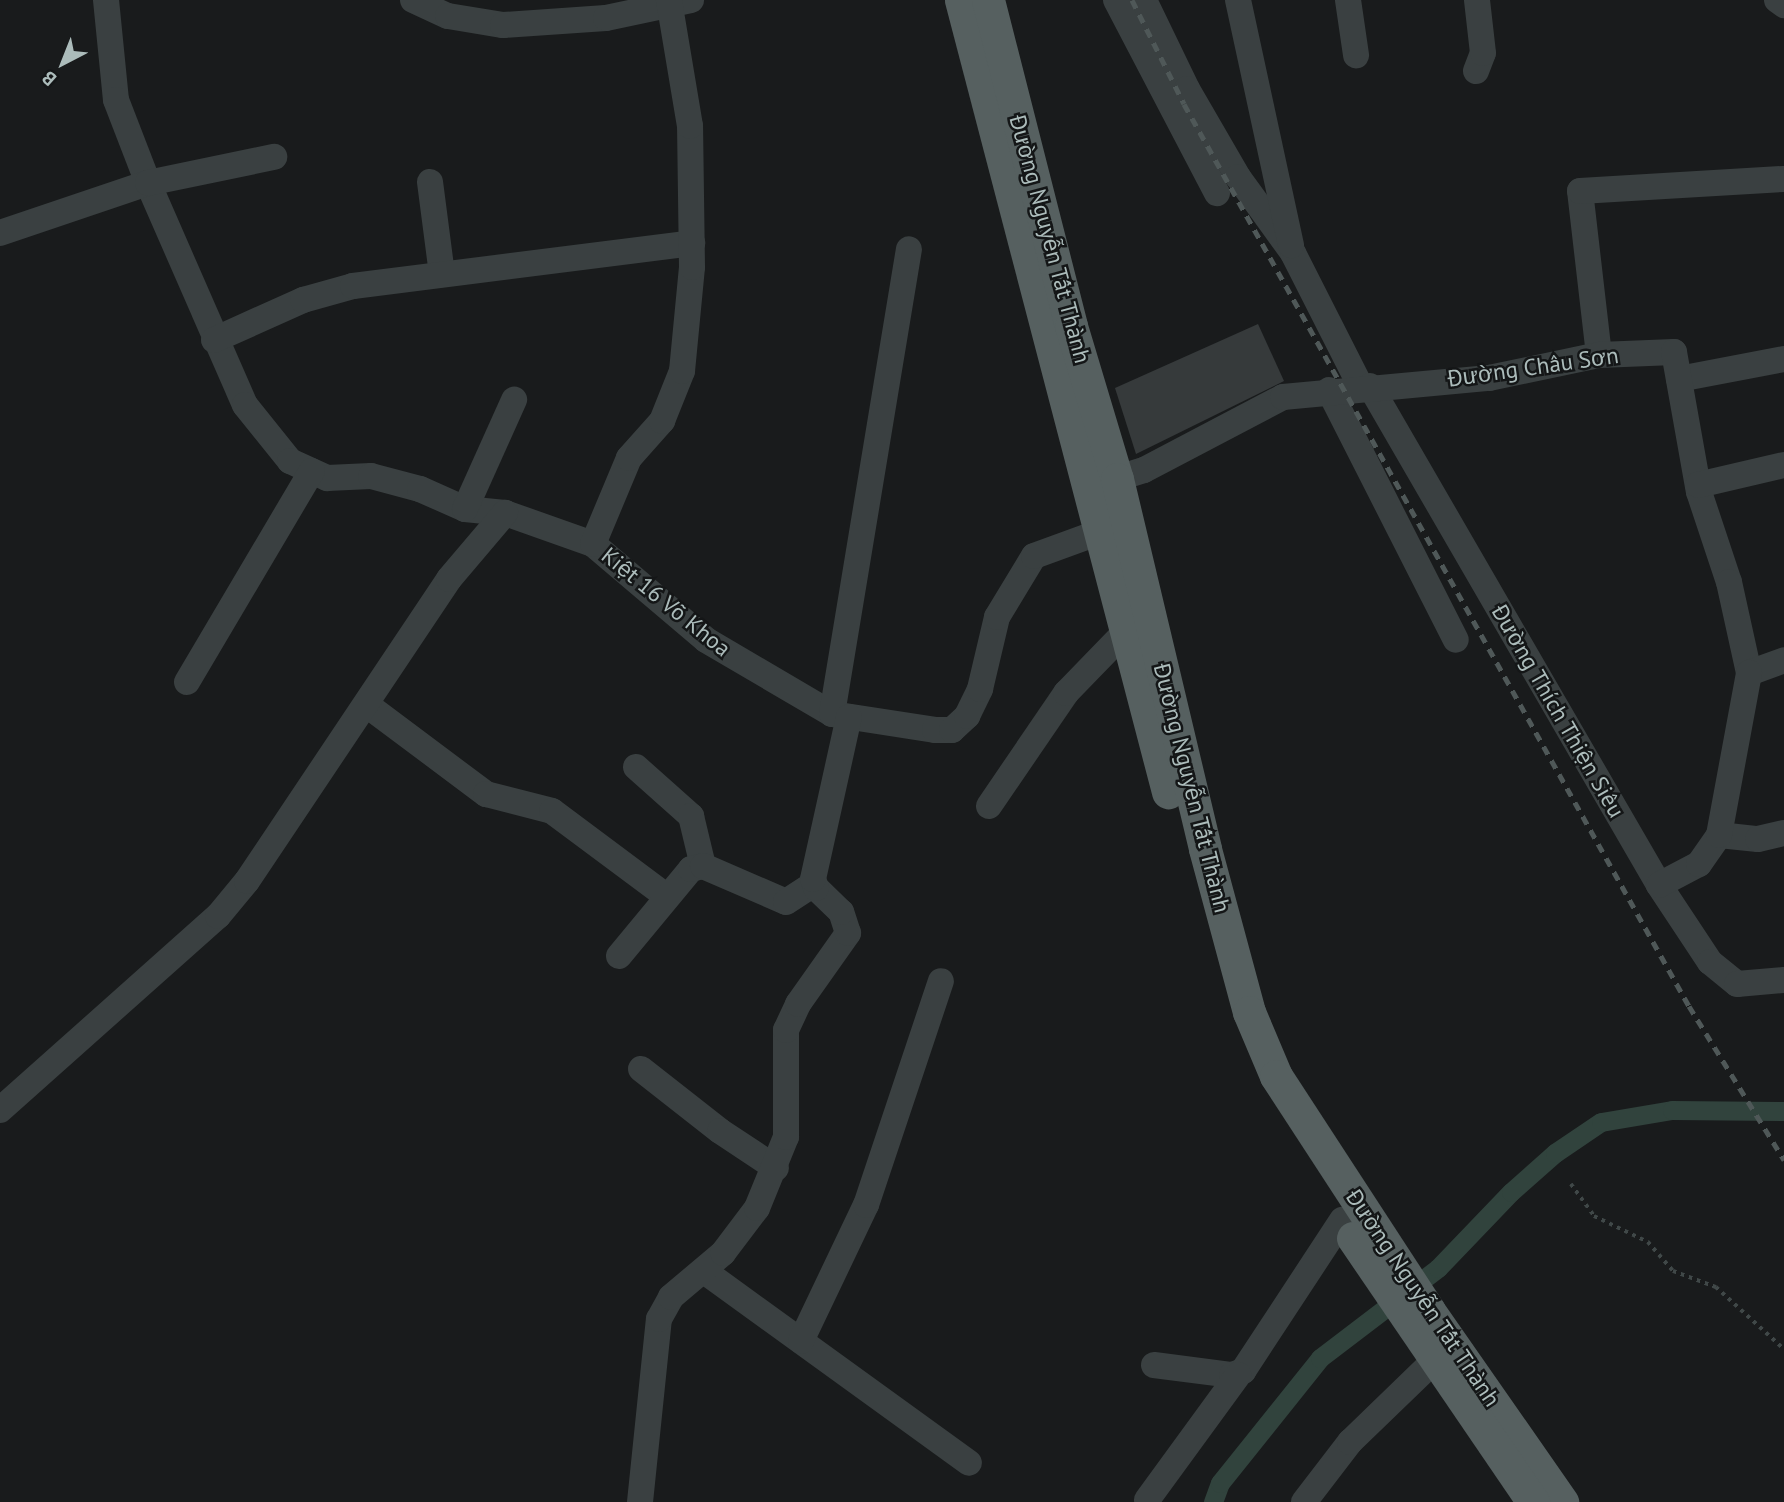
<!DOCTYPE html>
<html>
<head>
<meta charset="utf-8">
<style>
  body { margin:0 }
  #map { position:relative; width:1784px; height:1502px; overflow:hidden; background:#191b1c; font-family:"PT Sans",sans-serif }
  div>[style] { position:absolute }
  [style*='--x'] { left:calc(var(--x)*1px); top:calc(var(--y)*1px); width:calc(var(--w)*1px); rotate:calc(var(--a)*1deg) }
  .canal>* { height:19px; margin:-9.5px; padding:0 9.5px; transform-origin:9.5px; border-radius:9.5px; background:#31433d }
  .building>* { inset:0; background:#363a3b }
  .path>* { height:3.5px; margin-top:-1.75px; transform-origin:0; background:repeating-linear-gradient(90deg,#404848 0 3.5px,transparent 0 8.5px) }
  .minor>* { height:26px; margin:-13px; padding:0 13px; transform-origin:13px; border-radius:13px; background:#3a4041 }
  .major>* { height:33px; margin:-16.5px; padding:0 16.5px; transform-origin:16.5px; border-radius:16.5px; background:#566060 }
  .rail>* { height:5px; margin-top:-2.5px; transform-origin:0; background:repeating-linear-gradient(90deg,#4f5858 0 9px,transparent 0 16px) }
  span { translate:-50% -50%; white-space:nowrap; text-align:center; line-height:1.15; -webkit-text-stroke:5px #141617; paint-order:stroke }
  .street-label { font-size:23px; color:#acbcbb }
  .north { position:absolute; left:28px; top:28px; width:70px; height:70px; -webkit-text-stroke:5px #141617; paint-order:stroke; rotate:222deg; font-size:19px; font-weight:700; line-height:28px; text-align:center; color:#acbcbb }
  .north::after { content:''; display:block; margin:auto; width:24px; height:32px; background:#acbcbb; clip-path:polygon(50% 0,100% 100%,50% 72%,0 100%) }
</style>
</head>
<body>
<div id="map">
  <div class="canal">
    <div style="--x:1213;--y:1502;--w:20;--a:-70"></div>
    <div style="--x:1220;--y:1483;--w:160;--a:-51.3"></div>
    <div style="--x:1320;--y:1358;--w:148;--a:-37.3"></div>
    <div style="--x:1438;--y:1268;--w:105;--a:-46.2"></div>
    <div style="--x:1511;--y:1192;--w:59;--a:-41.6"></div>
    <div style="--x:1555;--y:1153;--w:55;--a:-34"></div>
    <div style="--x:1601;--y:1122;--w:72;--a:-9.6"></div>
    <div style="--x:1672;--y:1110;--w:112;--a:0.5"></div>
  </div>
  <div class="building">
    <div style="clip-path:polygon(1258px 324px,1284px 381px,1136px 454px,1115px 388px)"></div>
  </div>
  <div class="path">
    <div style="--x:1571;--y:1184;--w:39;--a:54"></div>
    <div style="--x:1594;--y:1216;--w:60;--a:25.7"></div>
    <div style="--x:1648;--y:1242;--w:38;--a:49"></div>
    <div style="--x:1673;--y:1271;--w:46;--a:20.4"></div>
    <div style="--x:1716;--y:1287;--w:92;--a:42.4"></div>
  </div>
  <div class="minor">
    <div style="--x:106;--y:0;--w:100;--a:84.3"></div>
    <div style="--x:116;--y:100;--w:89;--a:68.9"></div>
    <div style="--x:148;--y:183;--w:242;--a:66.4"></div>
    <div style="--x:245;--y:405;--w:72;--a:51.2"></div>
    <div style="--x:290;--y:461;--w:41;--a:24.7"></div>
    <div style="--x:327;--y:478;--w:44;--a:-2.6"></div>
    <div style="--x:371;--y:476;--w:51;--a:14.9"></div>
    <div style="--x:420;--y:489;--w:49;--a:24"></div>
    <div style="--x:465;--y:509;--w:40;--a:5.7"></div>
    <div style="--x:505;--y:513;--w:93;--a:19.4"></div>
    <div style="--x:593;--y:544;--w:148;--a:40.3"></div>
    <div style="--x:706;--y:640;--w:146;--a:30.4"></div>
    <div style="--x:832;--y:714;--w:104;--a:8.8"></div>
    <div style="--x:935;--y:730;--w:17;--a:0"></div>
    <div style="--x:952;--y:730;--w:21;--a:-43"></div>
    <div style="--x:967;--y:716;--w:30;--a:-64"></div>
    <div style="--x:980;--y:689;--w:74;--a:-76.7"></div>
    <div style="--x:997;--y:617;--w:71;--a:-58.8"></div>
    <div style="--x:1034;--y:556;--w:70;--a:-20"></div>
    <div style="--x:413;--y:0;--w:38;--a:25"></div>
    <div style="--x:448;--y:16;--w:56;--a:9.3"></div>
    <div style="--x:503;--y:25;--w:103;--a:-3.9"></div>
    <div style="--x:606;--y:18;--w:87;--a:-12"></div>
    <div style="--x:1116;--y:0;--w:218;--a:62.4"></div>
    <div style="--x:1144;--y:0;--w:99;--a:64.2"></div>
    <div style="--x:1187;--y:89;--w:102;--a:59.9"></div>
    <div style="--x:1238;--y:177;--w:94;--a:54.1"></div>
    <div style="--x:1293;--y:253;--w:150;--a:63.1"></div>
    <div style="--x:1238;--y:0;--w:251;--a:77.8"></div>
    <div style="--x:1348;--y:0;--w:56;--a:81.7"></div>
    <div style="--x:1777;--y:0;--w:9;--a:36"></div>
    <div style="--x:1476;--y:71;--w:19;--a:-69"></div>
    <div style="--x:1483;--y:53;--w:53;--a:-96.5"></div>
    <div style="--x:430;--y:182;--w:93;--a:82.6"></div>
    <div style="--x:0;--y:233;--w:156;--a:-18.7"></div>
    <div style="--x:148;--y:183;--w:129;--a:-11.7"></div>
    <div style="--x:214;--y:340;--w:98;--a:-24.2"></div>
    <div style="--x:303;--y:300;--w:52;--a:-15.6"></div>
    <div style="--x:353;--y:286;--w:342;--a:-7.2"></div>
    <div style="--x:1599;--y:355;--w:165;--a:-96.6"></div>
    <div style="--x:1580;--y:191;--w:204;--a:-3.4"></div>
    <div style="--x:1679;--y:379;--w:107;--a:-10.8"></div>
    <div style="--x:1370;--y:386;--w:577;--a:59.92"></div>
    <div style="--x:1659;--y:885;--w:92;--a:56.5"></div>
    <div style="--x:1710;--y:962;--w:35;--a:39"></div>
    <div style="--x:1737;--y:984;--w:47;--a:-4.9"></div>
    <div style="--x:1329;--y:390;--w:280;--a:63.1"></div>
    <div style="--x:1099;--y:484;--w:47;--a:-17.3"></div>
    <div style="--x:1144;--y:470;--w:157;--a:-27.7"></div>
    <div style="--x:1283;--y:397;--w:207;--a:-5.3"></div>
    <div style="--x:1489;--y:378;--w:112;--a:-11.8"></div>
    <div style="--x:1599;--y:355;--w:75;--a:-2.3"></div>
    <div style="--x:1674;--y:352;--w:142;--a:79.9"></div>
    <div style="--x:1699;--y:492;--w:95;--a:71.6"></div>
    <div style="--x:1729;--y:582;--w:93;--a:77.6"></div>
    <div style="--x:1749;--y:673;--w:37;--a:-20"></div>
    <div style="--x:1698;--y:485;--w:88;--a:-13.1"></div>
    <div style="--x:465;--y:509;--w:120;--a:-65.8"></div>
    <div style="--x:593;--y:544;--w:93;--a:-67.3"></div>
    <div style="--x:629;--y:458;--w:50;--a:-48.3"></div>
    <div style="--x:662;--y:421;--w:54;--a:-68.2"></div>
    <div style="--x:682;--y:371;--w:104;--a:-84.5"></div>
    <div style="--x:692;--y:267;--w:141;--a:-90.8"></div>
    <div style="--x:690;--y:126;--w:128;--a:-99.5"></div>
    <div style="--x:187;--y:682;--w:245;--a:-59.4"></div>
    <div style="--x:367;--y:705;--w:149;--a:36.8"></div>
    <div style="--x:486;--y:794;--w:68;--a:14.4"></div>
    <div style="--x:552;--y:811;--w:142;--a:36.7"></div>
    <div style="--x:832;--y:714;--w:471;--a:-80.6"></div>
    <div style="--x:636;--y:767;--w:74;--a:41.7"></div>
    <div style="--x:691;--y:816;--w:51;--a:76.5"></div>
    <div style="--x:989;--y:806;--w:137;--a:-55.7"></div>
    <div style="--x:1066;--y:693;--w:86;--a:-45.9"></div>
    <div style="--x:1719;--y:835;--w:39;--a:6"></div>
    <div style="--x:1758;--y:839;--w:27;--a:-13"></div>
    <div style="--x:1659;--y:885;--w:45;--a:-27.7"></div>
    <div style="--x:1699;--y:864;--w:35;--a:-55"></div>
    <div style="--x:1719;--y:835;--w:165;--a:-79.5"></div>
    <div style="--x:619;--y:956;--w:113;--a:-50.4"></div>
    <div style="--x:691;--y:869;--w:12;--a:-14"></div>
    <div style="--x:703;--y:866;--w:90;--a:23.4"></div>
    <div style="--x:786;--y:902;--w:33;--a:-33"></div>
    <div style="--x:641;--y:1069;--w:100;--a:38.1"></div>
    <div style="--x:720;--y:1131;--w:67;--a:33.5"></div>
    <div style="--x:0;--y:1110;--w:292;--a:-41.7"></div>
    <div style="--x:218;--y:916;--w:45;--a:-50.4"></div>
    <div style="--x:247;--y:881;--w:363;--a:-56.2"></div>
    <div style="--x:449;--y:579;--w:87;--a:-49.7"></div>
    <div style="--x:704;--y:1271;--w:327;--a:35.9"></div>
    <div style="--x:801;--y:1341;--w:151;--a:-64.5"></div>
    <div style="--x:866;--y:1205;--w:236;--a:-71.5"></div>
    <div style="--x:1154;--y:1365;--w:79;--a:7.3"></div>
    <div style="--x:1232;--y:1375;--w:12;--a:-20"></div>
    <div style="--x:1243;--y:1371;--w:181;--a:-56.7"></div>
    <div style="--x:1147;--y:1500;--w:155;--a:-53.9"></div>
    <div style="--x:640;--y:1502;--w:184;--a:-84.1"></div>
    <div style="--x:659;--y:1319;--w:25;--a:-61"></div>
    <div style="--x:671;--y:1297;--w:68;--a:-40.2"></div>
    <div style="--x:723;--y:1253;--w:56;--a:-52.9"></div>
    <div style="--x:757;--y:1208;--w:77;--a:-67.8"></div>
    <div style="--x:786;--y:1137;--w:107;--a:-90"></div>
    <div style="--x:786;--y:1030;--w:29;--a:-65"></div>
    <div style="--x:798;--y:1004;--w:87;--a:-54.8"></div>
    <div style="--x:848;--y:933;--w:22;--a:-108"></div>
    <div style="--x:841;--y:912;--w:35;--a:-136"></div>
    <div style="--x:816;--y:888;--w:9;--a:-108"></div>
    <div style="--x:813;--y:879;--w:166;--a:-77.5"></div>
    <div style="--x:1304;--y:1502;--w:76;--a:-52.5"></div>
    <div style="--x:1350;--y:1442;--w:117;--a:-44"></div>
  </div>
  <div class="major">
    <div style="--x:961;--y:0;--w:819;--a:75.35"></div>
    <div style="--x:988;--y:0;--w:336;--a:75.7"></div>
    <div style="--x:1071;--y:326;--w:160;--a:73.3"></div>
    <div style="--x:1117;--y:479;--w:380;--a:76.6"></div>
    <div style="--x:1205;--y:849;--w:169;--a:74.9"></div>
    <div style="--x:1249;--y:1012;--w:69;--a:67.1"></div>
    <div style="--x:1276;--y:1076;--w:280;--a:56.9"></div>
    <div style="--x:1429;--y:1311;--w:233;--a:55.1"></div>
    <div style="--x:1353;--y:1238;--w:320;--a:55.7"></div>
  </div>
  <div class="rail">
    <div style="--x:1132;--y:0;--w:116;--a:63.4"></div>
    <div style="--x:1184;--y:104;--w:1034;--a:60.76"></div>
    <div style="--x:1689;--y:1006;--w:181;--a:58.3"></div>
  </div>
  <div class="street-label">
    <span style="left:1050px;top:239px;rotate:75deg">Đường Nguyễn Tất Thành</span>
    <span style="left:1533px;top:367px;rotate:-8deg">Đường Châu Sơn</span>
    <span style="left:666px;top:602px;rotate:39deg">Kiệt 16 Võ Khoa</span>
    <span style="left:1558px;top:711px;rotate:60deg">Đường Thích Thiện Siêu</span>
    <span style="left:1192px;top:788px;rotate:76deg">Đường Nguyễn Tất Thành</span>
    <span style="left:1423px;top:1298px;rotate:56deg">Đường Nguyễn Tất Thành</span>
  </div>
  <div class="north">B</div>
</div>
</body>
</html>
